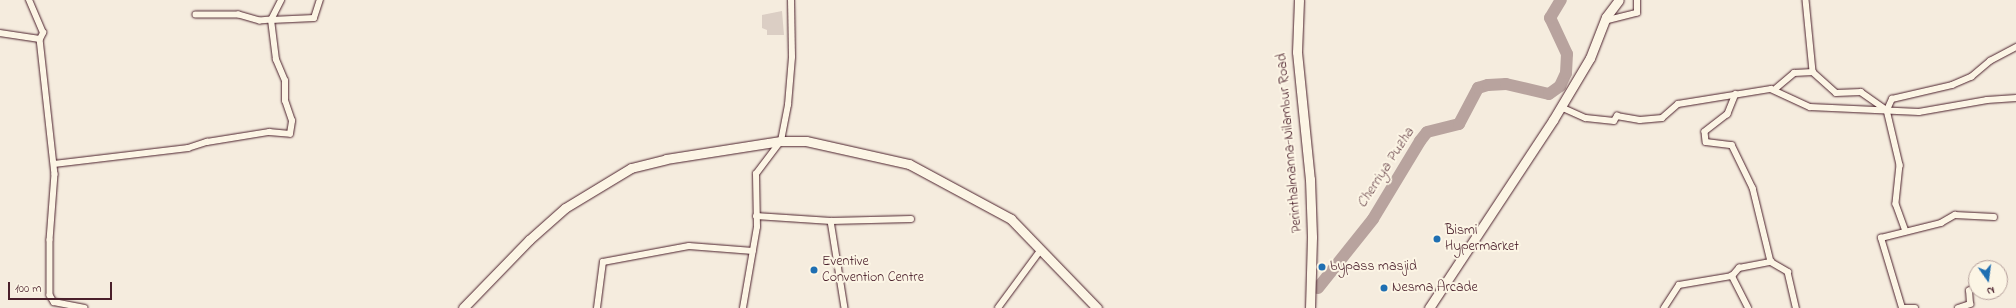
<!DOCTYPE html>
<html>
<head>
<meta charset="utf-8">
<style>
  body { margin:0 }
  #map { position:relative; width:2016px; height:308px; overflow:hidden; background:#f5ecde; font-family:"Indie Flower",sans-serif }
  div>[style] { position:absolute }
  [style*='--x'] { left:calc(var(--x)*1px); top:calc(var(--y)*1px); width:calc(var(--w)*1px); rotate:calc(var(--a)*1deg) }
  .green>* { inset:0; background:#dbcec4 }
  .river>* { height:12px; margin:-6px; padding:0 6px; transform-origin:6px; border-radius:6px; background:#b8a39e }
  .roads { filter:drop-shadow(0 0 1px #4a1f2b) drop-shadow(0 0 1px #4a1f2b) }
  .minor>* { height:5.5px; margin:-2.75px; padding:0 2.75px; transform-origin:2.75px; border-radius:2.75px; background:#fcf5e5 }
  .primary>* { height:9px; margin:-4.5px; padding:0 4.5px; transform-origin:4.5px; border-radius:4.5px; background:#fcf5e5 }
  .trunk>* { height:9px; margin:-4.5px; padding:0 4.5px; transform-origin:4.5px; border-radius:4.5px; background:#fcf5e5 }
  .dots>* { width:11px; height:11px; translate:-50% -50%; box-sizing:border-box; border:2px solid #fcf5e5; border-radius:50% }
  span { translate:-50% -50%; white-space:nowrap; text-align:center; line-height:1.15; -webkit-text-stroke:4px #fcf5e5; paint-order:stroke }
  .street-label { font-size:14px; color:#4a1f2b }
  .poi-label { font-size:14px; color:#4a1f2b }
  .left { translate:0 -50%; text-align:left }
  .water-label { font-size:15px; color:#704d53; font-style:italic }
  .north { position:absolute; left:1968px; top:260px; width:40px; height:40px; box-sizing:border-box; background:#fcf5e5; border:1px solid #b59f9b; border-radius:50%; rotate:166deg; font-size:11px; font-weight:700; line-height:16px; text-align:center; color:#4a1f2b }
  .north::after { content:''; display:block; margin:auto; width:14px; height:18px; background:#1f6fb2; clip-path:polygon(50% 0,100% 100%,50% 72%,0 100%) }
  .scale { position:absolute; left:8px; top:282px; width:104px; height:18px; box-sizing:border-box; border:2px solid #4a1f2b; border-top:0; padding-left:5px; font-size:12px; line-height:14px; white-space:nowrap; color:#4a1f2b; -webkit-text-stroke:3px #fcf5e5; paint-order:stroke }
</style>
</head>
<body>
<div id="map">
  <div class="green">
    <div style="clip-path:polygon(782px 11px,784px 35px,767px 35px,767px 30px,762px 28px,762px 15px)"></div>
  </div>
  <div class="river">
    <div style="--x:1318;--y:288;--w:88;--a:-51.4"></div>
    <div style="--x:1373;--y:219;--w:91;--a:-58.9"></div>
    <div style="--x:1420;--y:141;--w:11;--a:-52"></div>
    <div style="--x:1427;--y:132;--w:33;--a:-14"></div>
    <div style="--x:1459;--y:124;--w:41;--a:-62.2"></div>
    <div style="--x:1478;--y:88;--w:10;--a:-17"></div>
    <div style="--x:1488;--y:85;--w:18;--a:-3"></div>
    <div style="--x:1506;--y:84;--w:44;--a:13.1"></div>
    <div style="--x:1549;--y:94;--w:14;--a:-36"></div>
    <div style="--x:1560;--y:86;--w:14;--a:-65"></div>
    <div style="--x:1566;--y:73;--w:19;--a:-87"></div>
    <div style="--x:1567;--y:54;--w:40;--a:-115"></div>
    <div style="--x:1550;--y:18;--w:21;--a:-59"></div>
  </div>
  <div class="roads">
    <div class="minor">
      <div style="--x:1806;--y:0;--w:72;--a:84.4"></div>
      <div style="--x:271;--y:20;--w:43;--a:-2.7"></div>
      <div style="--x:314;--y:18;--w:19;--a:-72"></div>
      <div style="--x:271;--y:20;--w:22;--a:-63"></div>
      <div style="--x:1604;--y:21;--w:34;--a:-14"></div>
      <div style="--x:1637;--y:13;--w:13;--a:-90"></div>
      <div style="--x:0;--y:33;--w:40;--a:8.5"></div>
      <div style="--x:40;--y:39;--w:7;--a:-63"></div>
      <div style="--x:43;--y:33;--w:36;--a:-113"></div>
      <div style="--x:40;--y:39;--w:136;--a:83.7"></div>
      <div style="--x:55;--y:174;--w:66;--a:94.3"></div>
      <div style="--x:50;--y:240;--w:55;--a:90"></div>
      <div style="--x:50;--y:295;--w:8;--a:60"></div>
      <div style="--x:54;--y:302;--w:31;--a:11"></div>
      <div style="--x:1774;--y:90;--w:26;--a:-40"></div>
      <div style="--x:1794;--y:73;--w:19;--a:-3"></div>
      <div style="--x:1813;--y:72;--w:31;--a:42"></div>
      <div style="--x:1836;--y:93;--w:25;--a:-2"></div>
      <div style="--x:1861;--y:92;--w:32;--a:35"></div>
      <div style="--x:1887;--y:110;--w:57;--a:76.7"></div>
      <div style="--x:1900;--y:165;--w:39;--a:96"></div>
      <div style="--x:1896;--y:204;--w:29;--a:70"></div>
      <div style="--x:1736;--y:94;--w:22;--a:112"></div>
      <div style="--x:1728;--y:114;--w:29;--a:142"></div>
      <div style="--x:1705;--y:132;--w:10;--a:84"></div>
      <div style="--x:1706;--y:142;--w:26;--a:7"></div>
      <div style="--x:1732;--y:145;--w:48;--a:64"></div>
      <div style="--x:1753;--y:188;--w:76;--a:76.3"></div>
      <div style="--x:1561;--y:107;--w:27;--a:24"></div>
      <div style="--x:1586;--y:118;--w:28;--a:6"></div>
      <div style="--x:1614;--y:121;--w:6;--a:-59"></div>
      <div style="--x:1617;--y:116;--w:23;--a:10"></div>
      <div style="--x:1640;--y:120;--w:22;--a:-5"></div>
      <div style="--x:1662;--y:118;--w:21;--a:-41"></div>
      <div style="--x:1678;--y:104;--w:94;--a:-9.2"></div>
      <div style="--x:1771;--y:89;--w:43;--a:24.8"></div>
      <div style="--x:1810;--y:107;--w:109;--a:2.6"></div>
      <div style="--x:1919;--y:112;--w:69;--a:-10"></div>
      <div style="--x:1987;--y:100;--w:29;--a:-4"></div>
      <div style="--x:1887;--y:110;--w:12;--a:-66"></div>
      <div style="--x:1892;--y:99;--w:62;--a:-13.1"></div>
      <div style="--x:1952;--y:85;--w:21;--a:-23"></div>
      <div style="--x:1971;--y:77;--w:25;--a:-40"></div>
      <div style="--x:1990;--y:61;--w:30;--a:-28"></div>
      <div style="--x:54;--y:164;--w:135;--a:-6.8"></div>
      <div style="--x:188;--y:148;--w:20;--a:-18"></div>
      <div style="--x:207;--y:142;--w:63;--a:-9.2"></div>
      <div style="--x:269;--y:132;--w:21;--a:5"></div>
      <div style="--x:290;--y:134;--w:13;--a:-81"></div>
      <div style="--x:292;--y:121;--w:21;--a:-109"></div>
      <div style="--x:285;--y:101;--w:20;--a:-90"></div>
      <div style="--x:285;--y:81;--w:23;--a:-113"></div>
      <div style="--x:276;--y:60;--w:40;--a:-97.1"></div>
      <div style="--x:271;--y:20;--w:11;--a:175"></div>
      <div style="--x:260;--y:21;--w:22;--a:-164"></div>
      <div style="--x:239;--y:15;--w:43;--a:180"></div>
      <div style="--x:756;--y:216;--w:75;--a:3.8"></div>
      <div style="--x:831;--y:221;--w:80;--a:-1.4"></div>
      <div style="--x:831;--y:221;--w:88;--a:80.9"></div>
      <div style="--x:597;--y:308;--w:46;--a:-82.6"></div>
      <div style="--x:603;--y:262;--w:87;--a:-10.5"></div>
      <div style="--x:689;--y:246;--w:64;--a:4.5"></div>
      <div style="--x:743;--y:308;--w:82;--a:-80.2"></div>
      <div style="--x:757;--y:227;--w:53;--a:-91.1"></div>
      <div style="--x:756;--y:174;--w:41;--a:-52.9"></div>
      <div style="--x:781;--y:141;--w:37;--a:-79"></div>
      <div style="--x:788;--y:105;--w:48;--a:-85.2"></div>
      <div style="--x:792;--y:57;--w:57;--a:-91"></div>
      <div style="--x:998;--y:308;--w:71;--a:-53.6"></div>
      <div style="--x:1664;--y:308;--w:27;--a:-57"></div>
      <div style="--x:1679;--y:285;--w:54;--a:-9.6"></div>
      <div style="--x:1748;--y:308;--w:36;--a:-117"></div>
      <div style="--x:1732;--y:276;--w:11;--a:-49"></div>
      <div style="--x:1739;--y:268;--w:33;--a:-11"></div>
      <div style="--x:1771;--y:262;--w:20;--a:30"></div>
      <div style="--x:1788;--y:272;--w:37;--a:77"></div>
      <div style="--x:1902;--y:308;--w:73;--a:-106.7"></div>
      <div style="--x:1881;--y:238;--w:62;--a:-14"></div>
      <div style="--x:1941;--y:223;--w:16;--a:-30"></div>
      <div style="--x:1955;--y:215;--w:39;--a:3"></div>
      <div style="--x:1902;--y:308;--w:13;--a:0"></div>
      <div style="--x:1958;--y:308;--w:13;--a:-18"></div>
      <div style="--x:1970;--y:304;--w:13;--a:-94"></div>
      <div style="--x:1969;--y:291;--w:9;--a:-36"></div>
    </div>
    <div class="primary">
      <div style="--x:1299;--y:0;--w:52;--a:92.2"></div>
      <div style="--x:1297;--y:52;--w:128;--a:84.2"></div>
      <div style="--x:1310;--y:179;--w:58;--a:88"></div>
      <div style="--x:1312;--y:237;--w:71;--a:91.6"></div>
    </div>
    <div class="trunk">
      <div style="--x:463;--y:308;--w:95;--a:-45.9"></div>
      <div style="--x:529;--y:240;--w:48;--a:-41.6"></div>
      <div style="--x:565;--y:208;--w:77;--a:-31.2"></div>
      <div style="--x:631;--y:168;--w:36;--a:-14"></div>
      <div style="--x:666;--y:159;--w:116;--a:-8.9"></div>
      <div style="--x:781;--y:141;--w:25;--a:0"></div>
      <div style="--x:806;--y:141;--w:106;--a:12.6"></div>
      <div style="--x:909;--y:164;--w:116;--a:28.3"></div>
      <div style="--x:1011;--y:219;--w:124;--a:46"></div>
      <div style="--x:1429;--y:308;--w:225;--a:-56.6"></div>
      <div style="--x:1553;--y:120;--w:72;--a:-59.2"></div>
      <div style="--x:1590;--y:58;--w:44;--a:-68.7"></div>
      <div style="--x:1606;--y:17;--w:21;--a:-53"></div>
    </div>
  </div>
  <div class="dots">
    <div style="left:1437px;top:239px;background:#1f6fb2"></div>
    <div style="left:1322px;top:267px;background:#1f6fb2"></div>
    <div style="left:814px;top:270px;background:#1f6fb2"></div>
    <div style="left:1384px;top:288px;background:#1f6fb2"></div>
  </div>
  <div class="street-label">
    <span style="left:1290px;top:143px;rotate:-95deg">Perinthalmanna-Nilambur Road</span>
  </div>
  <div class="poi-label">
    <span class="left" style="left:1445px;top:239px">Bismi<br>Hypermarket</span>
    <span class="left" style="left:822px;top:270px">Eventive<br>Convention Centre</span>
    <span class="left" style="left:1330px;top:267px">bypass masjid</span>
    <span class="left" style="left:1392px;top:288px">Nesma Arcade</span>
  </div>
  <div class="water-label">
    <span style="left:1386px;top:168px;rotate:-57deg">Cherriya Puzha</span>
  </div>
  <div class="north">N</div>
  <div class="scale">100 m</div>
</div>
</body>
</html>
